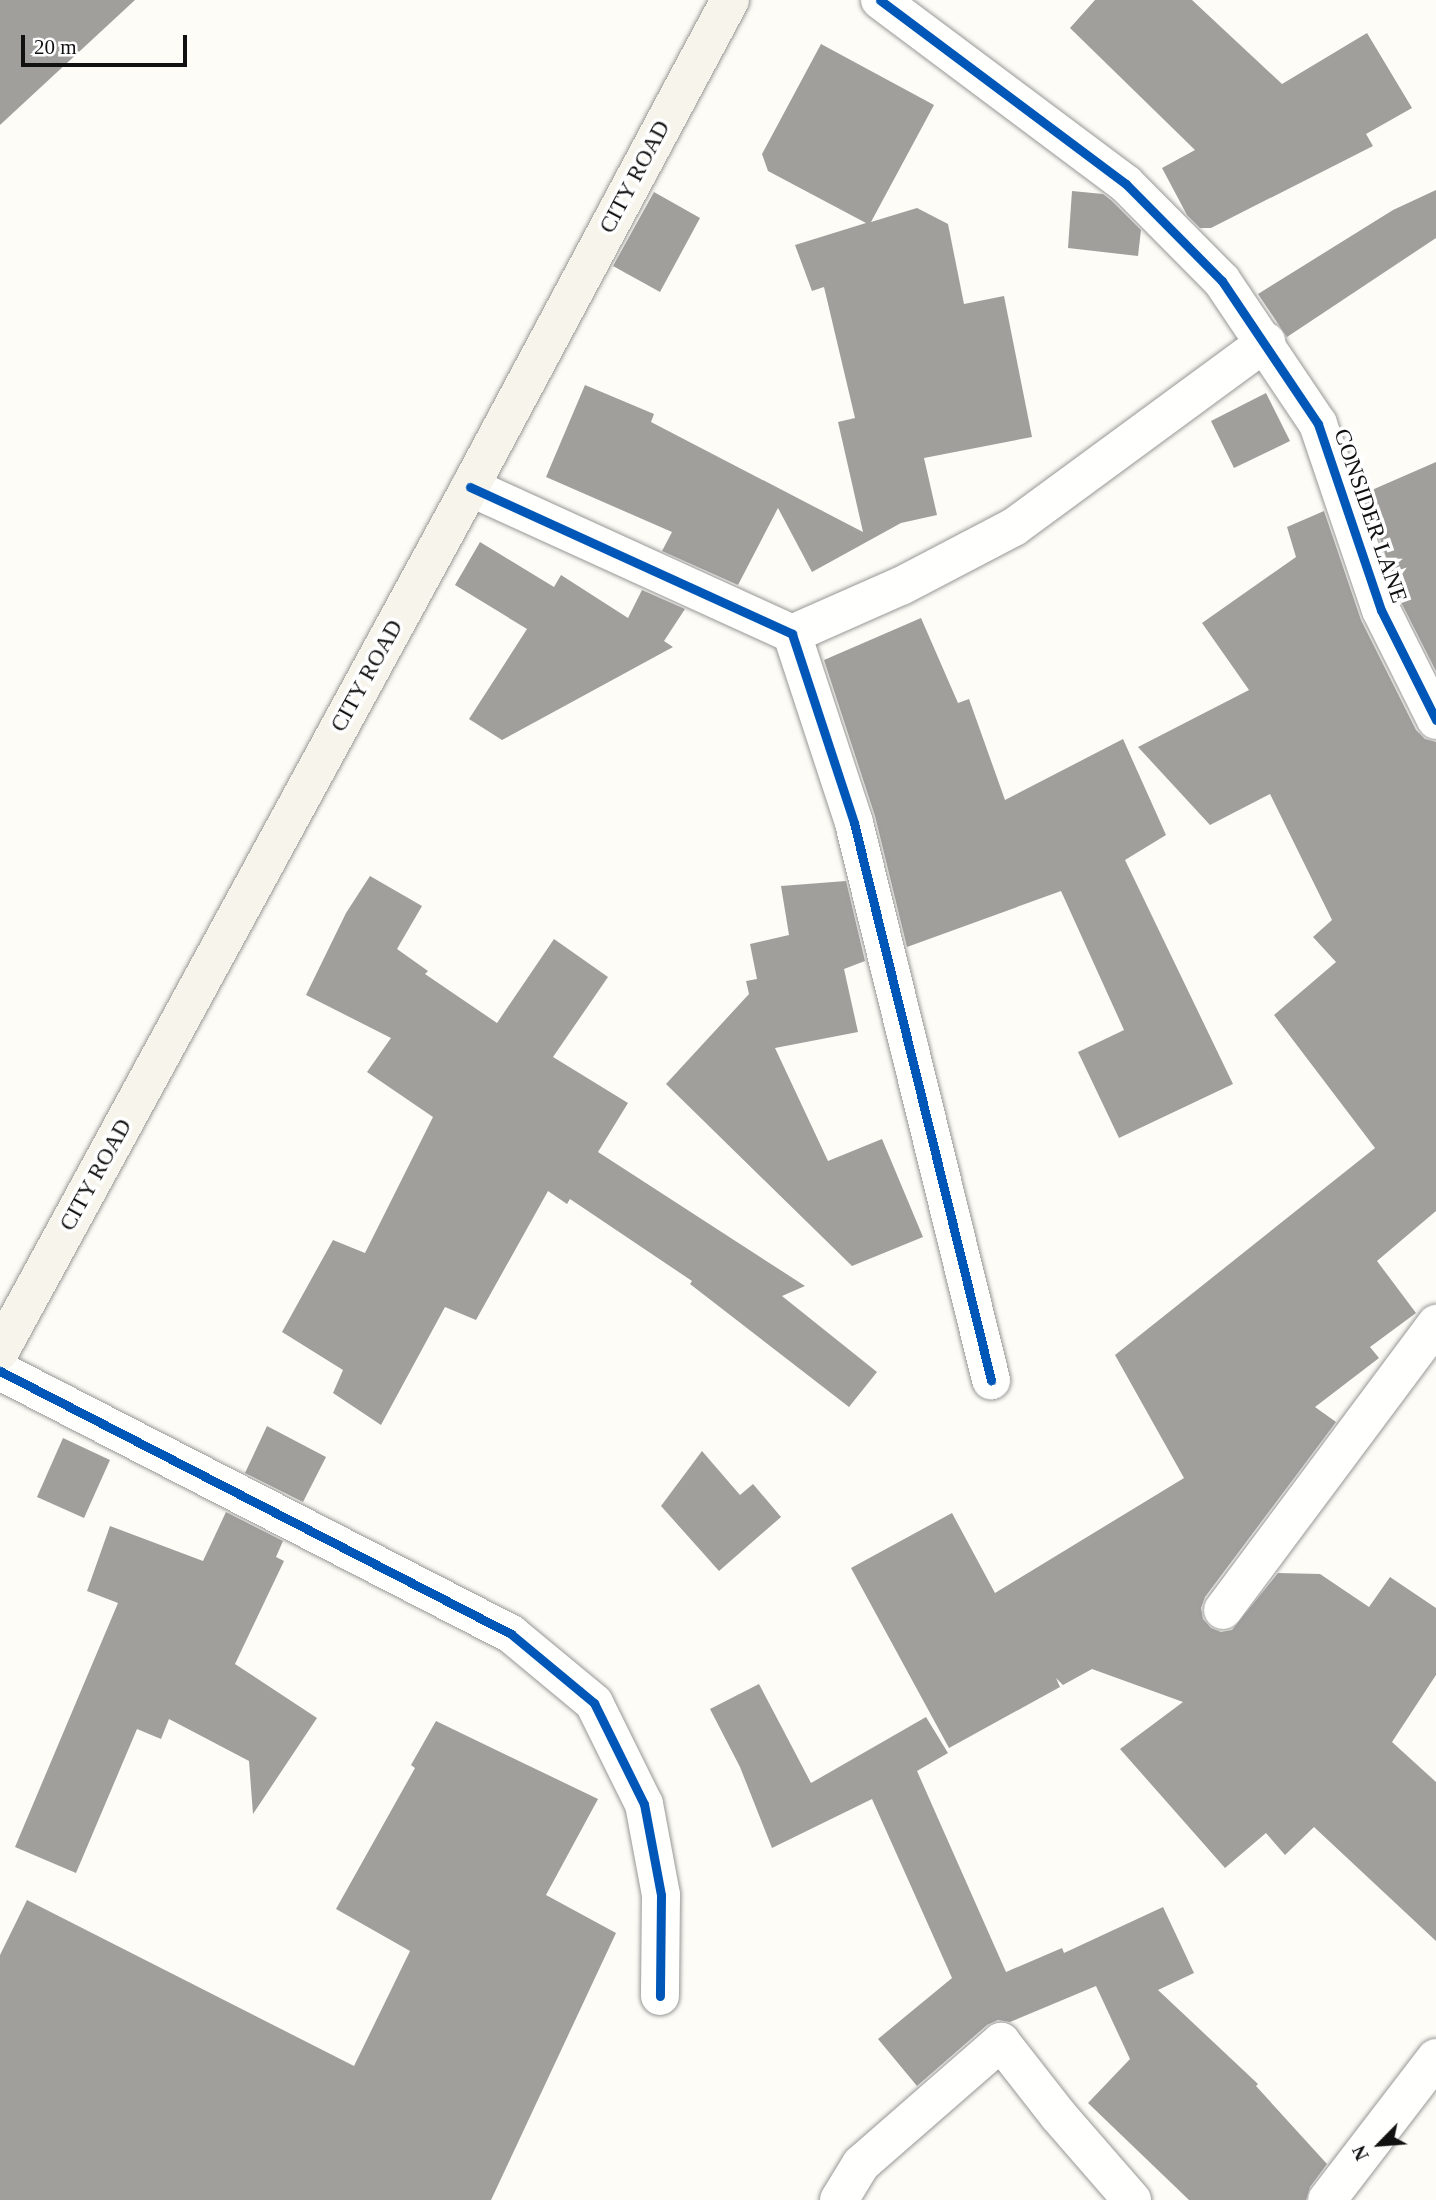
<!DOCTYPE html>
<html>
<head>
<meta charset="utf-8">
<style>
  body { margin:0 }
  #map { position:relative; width:1436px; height:2200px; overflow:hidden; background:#fdfcf7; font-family:"Times New Roman",serif }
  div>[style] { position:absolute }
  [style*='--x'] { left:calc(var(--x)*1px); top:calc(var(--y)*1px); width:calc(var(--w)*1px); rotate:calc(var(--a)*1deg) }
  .building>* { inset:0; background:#a19f9c }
  .roads { filter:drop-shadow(0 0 2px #979795) drop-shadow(0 0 2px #979795) }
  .minor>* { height:38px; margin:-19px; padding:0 19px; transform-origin:19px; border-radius:19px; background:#fffffe }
  .secondary>* { height:38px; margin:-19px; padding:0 19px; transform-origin:19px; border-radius:19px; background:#f6f4eb }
  .cycleway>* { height:9px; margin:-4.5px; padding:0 4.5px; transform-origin:4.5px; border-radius:4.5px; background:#0057b8 }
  span { translate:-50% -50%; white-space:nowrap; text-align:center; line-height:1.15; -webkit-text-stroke:7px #fff; paint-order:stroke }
  .street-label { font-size:23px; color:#111 }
  .north { position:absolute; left:1345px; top:2109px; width:70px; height:70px; -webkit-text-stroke:5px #fff; paint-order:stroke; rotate:245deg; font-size:19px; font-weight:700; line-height:28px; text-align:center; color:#111 }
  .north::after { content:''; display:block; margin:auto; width:24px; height:32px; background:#111; clip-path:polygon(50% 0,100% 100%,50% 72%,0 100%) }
  .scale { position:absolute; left:21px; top:35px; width:166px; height:32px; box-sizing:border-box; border:4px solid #111; border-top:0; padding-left:9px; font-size:21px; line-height:24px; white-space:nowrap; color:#111; -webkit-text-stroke:5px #fff; paint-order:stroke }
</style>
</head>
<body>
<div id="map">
  <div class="building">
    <div style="clip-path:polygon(0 0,135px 0,0 125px)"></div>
    <div style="clip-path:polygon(1095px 0,1192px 0,1282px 84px,1367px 33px,1412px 108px,1366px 134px,1373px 146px,1211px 228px,1200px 228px,1187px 215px,1162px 168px,1195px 150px,1070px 28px)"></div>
    <div style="clip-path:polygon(821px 44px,934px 105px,871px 222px,917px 208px,948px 224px,964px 304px,1004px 296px,1032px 437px,924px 458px,937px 515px,901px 523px,812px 572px,778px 508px,738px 585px,662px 551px,672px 532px,546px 477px,585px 385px,654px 414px,651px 422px,863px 532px,838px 422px,855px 418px,824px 287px,812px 291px,795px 245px,866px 223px,768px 171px,762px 154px)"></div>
    <div style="clip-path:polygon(1436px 190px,1436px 238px,1287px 337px,1258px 294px,1393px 210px)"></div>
    <div style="clip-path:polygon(1072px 191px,1103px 194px,1112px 201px,1141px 230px,1138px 256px,1068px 248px)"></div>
    <div style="clip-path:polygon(654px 192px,700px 218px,660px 292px,613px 266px)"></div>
    <div style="clip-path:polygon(1266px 393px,1290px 441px,1234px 468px,1211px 421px)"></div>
    <div style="clip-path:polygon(1436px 462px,1436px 671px,1401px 602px,1365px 493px)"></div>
    <div style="clip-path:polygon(1324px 511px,1361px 620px,1416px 730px,1425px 739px,1436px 742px,1436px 1211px,1377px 1261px,1416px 1313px,1370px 1347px,1379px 1358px,1315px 1407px,1336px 1422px,1205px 1597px,1201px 1608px,1203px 1619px,1211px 1628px,1221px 1632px,1232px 1630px,1278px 1573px,1320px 1574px,1369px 1607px,1390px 1577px,1436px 1608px,1436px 1675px,1392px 1742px,1436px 1782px,1436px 1941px,1314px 1827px,1285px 1855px,1266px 1833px,1225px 1868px,1120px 1749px,1183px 1702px,1092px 1669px,1063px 1685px,1056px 1678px,1060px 1687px,949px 1748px,851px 1568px,952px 1513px,995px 1593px,1184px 1478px,1115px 1355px,1375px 1148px,1274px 1015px,1336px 962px,1313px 937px,1332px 920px,1270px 794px,1210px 825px,1138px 747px,1249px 690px,1202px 623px,1296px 557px,1287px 527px)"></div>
    <div style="clip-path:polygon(480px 542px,554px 587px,561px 575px,628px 618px,642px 590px,685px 609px,664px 641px,673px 647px,502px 740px,469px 719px,527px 629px,455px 585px)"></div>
    <div style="clip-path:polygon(921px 618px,958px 703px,969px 699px,1005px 800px,1123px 739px,1166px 835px,1125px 860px,1233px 1084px,1119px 1138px,1078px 1052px,1124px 1030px,1061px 891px,907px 947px,875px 816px,824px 660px)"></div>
    <div style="clip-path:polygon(370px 876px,422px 906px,397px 949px,428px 971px,425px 974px,497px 1023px,554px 939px,608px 977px,553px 1057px,628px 1103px,598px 1152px,805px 1286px,782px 1296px,877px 1372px,849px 1407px,690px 1284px,692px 1281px,570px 1199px,567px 1204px,548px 1191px,476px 1320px,445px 1307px,381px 1425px,333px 1393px,343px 1370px,282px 1332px,333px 1240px,365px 1253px,433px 1117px,367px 1072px,391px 1038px,306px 995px,346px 913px)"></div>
    <div style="clip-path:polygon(846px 881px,865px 961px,844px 969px,858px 1032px,775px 1048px,828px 1161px,882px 1139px,923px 1237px,852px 1266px,666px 1084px,749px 994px,746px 981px,757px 979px,750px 944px,789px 935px,781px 886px)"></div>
    <div style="clip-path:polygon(267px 1426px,326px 1457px,303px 1502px,245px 1473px)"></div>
    <div style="clip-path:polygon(63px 1438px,110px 1460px,84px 1518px,37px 1497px)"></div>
    <div style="clip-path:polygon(702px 1451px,740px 1495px,753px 1484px,781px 1517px,719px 1571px,661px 1506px)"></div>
    <div style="clip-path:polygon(226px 1512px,283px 1541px,276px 1557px,284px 1561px,235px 1664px,317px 1718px,253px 1814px,249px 1761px,169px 1719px,161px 1739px,137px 1729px,76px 1873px,15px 1847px,118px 1603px,87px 1591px,110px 1526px,203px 1561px)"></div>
    <div style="clip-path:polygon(759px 1684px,811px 1783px,926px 1717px,948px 1753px,917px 1771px,1006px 1972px,1062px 1948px,1064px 1953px,1163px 1907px,1194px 1973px,1158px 1990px,1258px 2084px,1256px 2086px,1327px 2164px,1310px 2187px,1306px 2200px,1189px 2200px,1088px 2103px,1130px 2059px,1096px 1986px,1010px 2022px,998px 2020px,987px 2025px,917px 2086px,878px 2039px,952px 1978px,872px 1799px,772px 1848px,740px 1767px,710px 1709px)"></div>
    <div style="clip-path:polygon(436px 1721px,598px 1799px,546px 1895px,616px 1933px,491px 2200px,0 2200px,0 1955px,27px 1900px,354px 2066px,410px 1951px,336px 1909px,415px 1768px,411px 1765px)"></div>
  </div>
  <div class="roads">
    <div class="minor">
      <div style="--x:880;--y:0;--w:307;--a:36.8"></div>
      <div style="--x:1126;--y:184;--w:136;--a:45.3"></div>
      <div style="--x:1222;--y:281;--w:172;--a:56.1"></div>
      <div style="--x:1318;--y:424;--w:196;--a:71.3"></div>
      <div style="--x:1381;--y:610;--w:123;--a:63.4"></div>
      <div style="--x:470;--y:487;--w:354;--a:24.5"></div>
      <div style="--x:792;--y:634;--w:199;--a:71.8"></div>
      <div style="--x:854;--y:823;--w:574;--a:76.18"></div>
      <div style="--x:792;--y:634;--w:119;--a:-23.8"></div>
      <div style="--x:901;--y:586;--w:127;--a:-27.6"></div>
      <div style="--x:1014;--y:527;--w:313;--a:-36.3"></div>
      <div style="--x:0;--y:1371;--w:575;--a:27.23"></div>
      <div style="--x:511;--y:1634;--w:108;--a:39.7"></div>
      <div style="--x:594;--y:1703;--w:113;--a:63.7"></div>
      <div style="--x:644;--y:1804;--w:93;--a:79.4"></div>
      <div style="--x:661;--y:1895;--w:101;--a:90.6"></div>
      <div style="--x:1223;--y:1610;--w:357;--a:-53.3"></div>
      <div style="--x:839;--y:2200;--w:42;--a:-58.6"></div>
      <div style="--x:861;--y:2164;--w:186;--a:-41.1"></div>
      <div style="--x:1001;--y:2042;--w:93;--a:52"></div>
      <div style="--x:1058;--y:2115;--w:113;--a:49"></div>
      <div style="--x:1327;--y:2200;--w:179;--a:-52.5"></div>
    </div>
    <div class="secondary">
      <div style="--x:0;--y:1351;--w:984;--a:-61.45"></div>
      <div style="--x:470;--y:487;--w:552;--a:-61.9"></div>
    </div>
  </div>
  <div class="cycleway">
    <div style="--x:880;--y:0;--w:307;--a:36.8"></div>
    <div style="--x:1126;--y:184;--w:136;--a:45.3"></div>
    <div style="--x:1222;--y:281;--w:172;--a:56.1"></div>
    <div style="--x:1318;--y:424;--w:196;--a:71.3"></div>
    <div style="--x:1381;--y:610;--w:123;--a:63.4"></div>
    <div style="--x:470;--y:487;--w:354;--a:24.5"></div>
    <div style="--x:792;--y:634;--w:199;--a:71.8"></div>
    <div style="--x:854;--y:823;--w:574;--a:76.18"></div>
    <div style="--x:0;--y:1371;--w:575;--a:27.23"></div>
    <div style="--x:511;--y:1634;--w:108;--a:39.7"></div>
    <div style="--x:594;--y:1703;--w:113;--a:63.7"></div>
    <div style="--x:644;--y:1804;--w:93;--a:79.4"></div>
    <div style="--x:661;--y:1895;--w:101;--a:90.6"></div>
  </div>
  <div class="street-label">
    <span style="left:635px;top:177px;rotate:-62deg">CITY ROAD</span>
    <span style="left:1370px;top:516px;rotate:71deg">CONSIDER LANE</span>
    <span style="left:367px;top:676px;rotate:-61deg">CITY ROAD</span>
    <span style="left:96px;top:1175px;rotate:-61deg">CITY ROAD</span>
  </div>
  <div class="north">N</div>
  <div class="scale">20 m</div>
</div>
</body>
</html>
